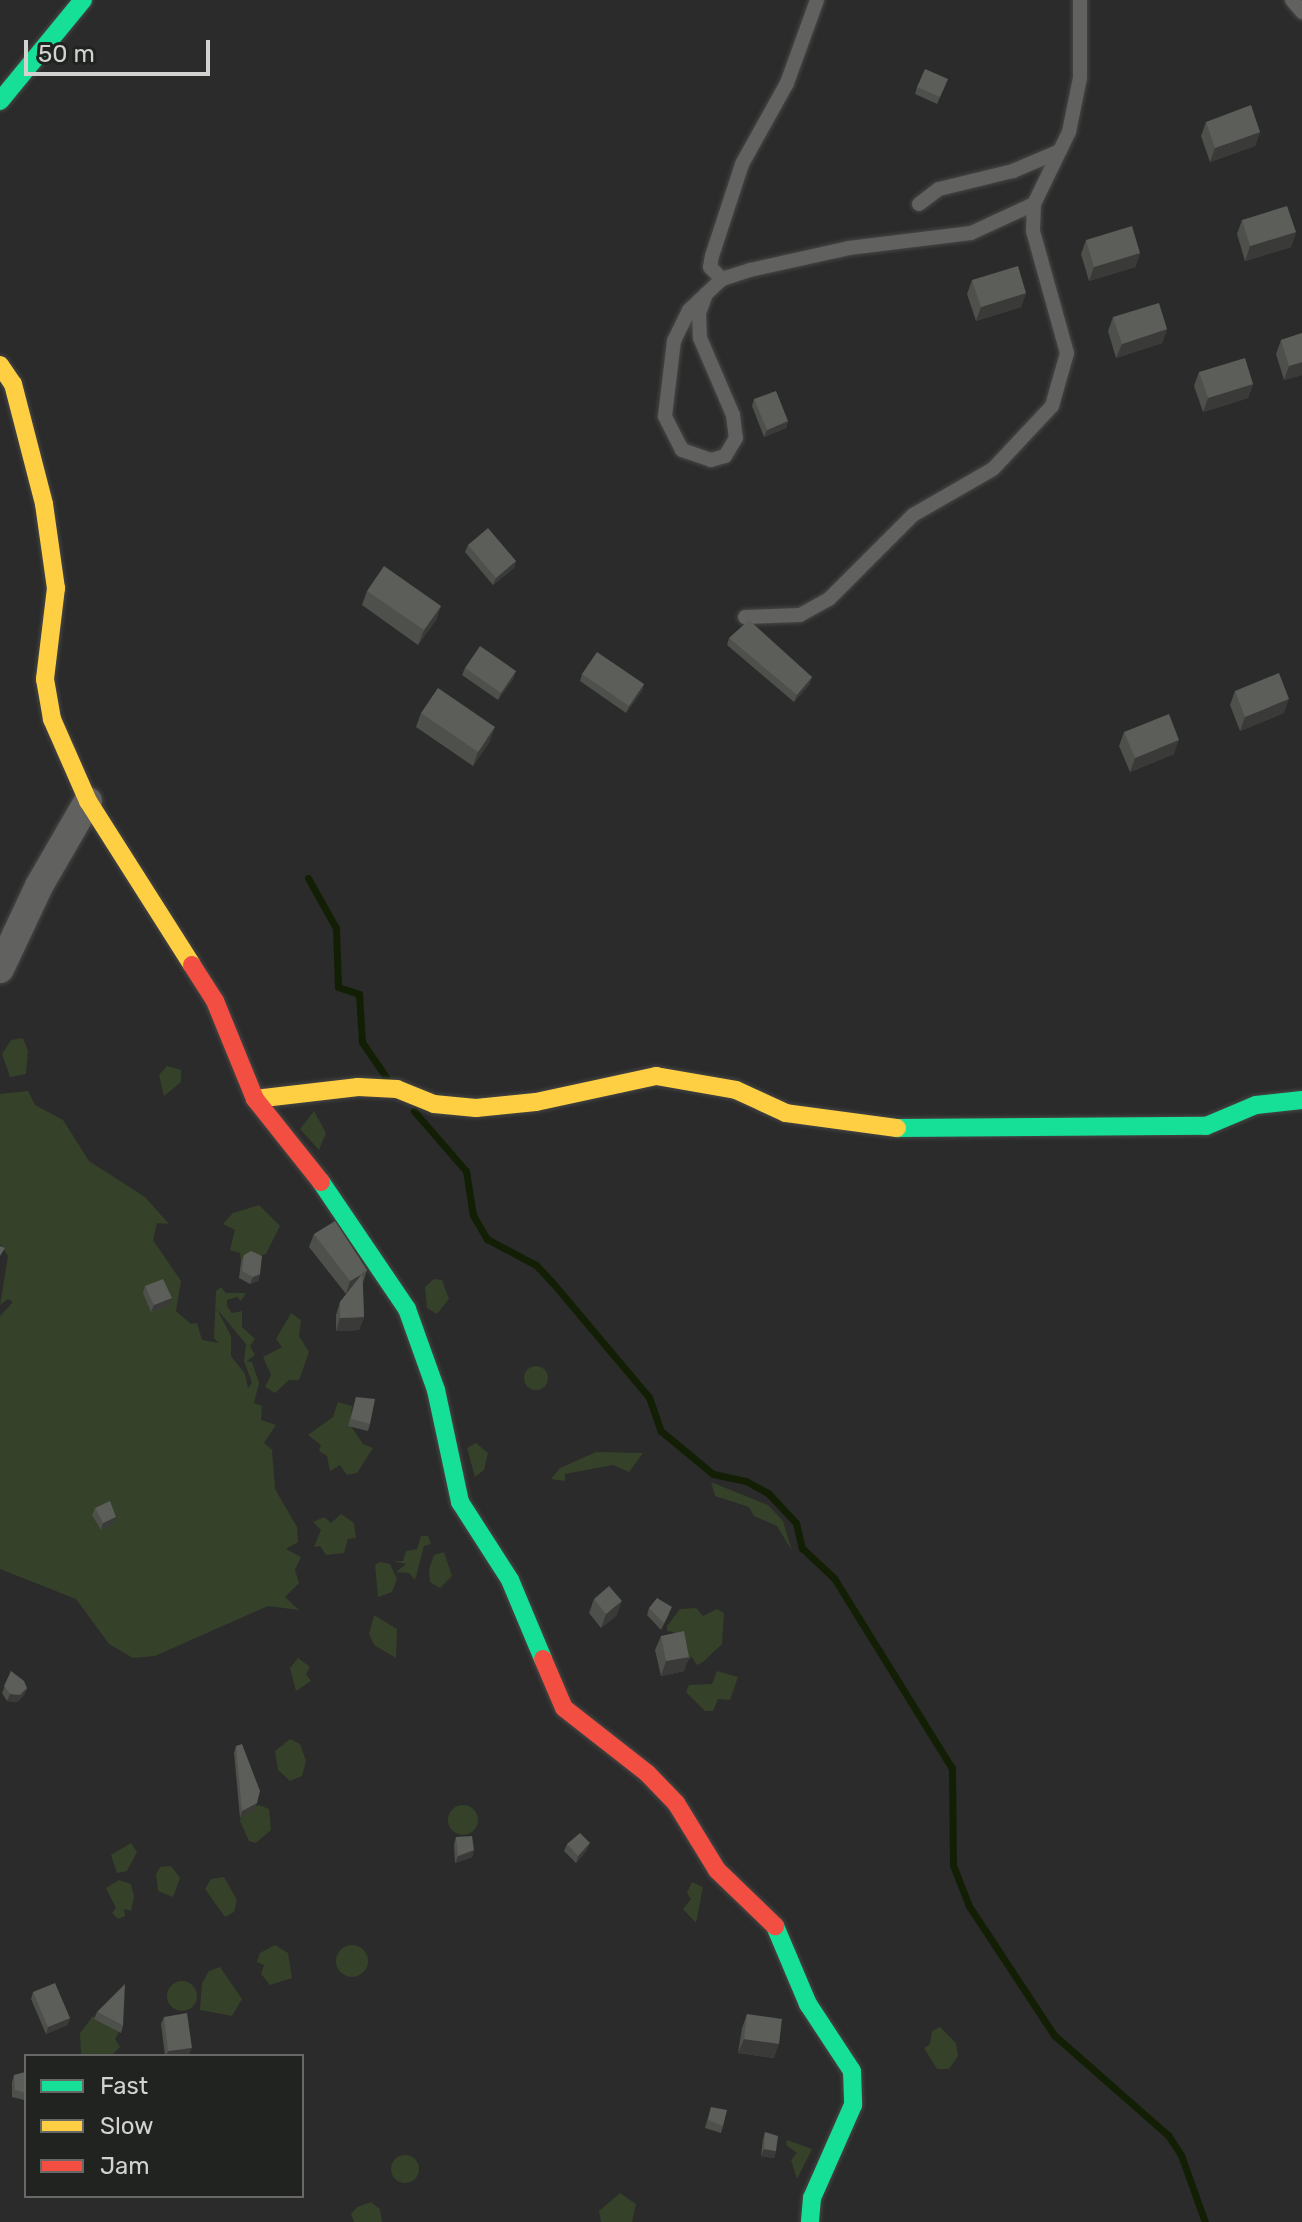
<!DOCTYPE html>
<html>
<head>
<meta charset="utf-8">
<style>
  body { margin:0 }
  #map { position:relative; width:1302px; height:2222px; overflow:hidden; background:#2b2b2b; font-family:Rubik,sans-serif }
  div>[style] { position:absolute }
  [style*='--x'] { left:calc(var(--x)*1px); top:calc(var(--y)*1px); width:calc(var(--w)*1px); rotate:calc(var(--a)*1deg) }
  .green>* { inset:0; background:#354128 }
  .round { border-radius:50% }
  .stream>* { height:7px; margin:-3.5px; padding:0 3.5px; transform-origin:3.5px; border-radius:3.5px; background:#121f05 }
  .roads { filter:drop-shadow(0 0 2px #464645) drop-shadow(0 0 2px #464645) }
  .lane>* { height:14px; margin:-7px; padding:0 7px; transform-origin:7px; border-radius:7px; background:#616160 }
  .street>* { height:28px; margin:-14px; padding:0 14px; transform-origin:14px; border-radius:14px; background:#616160 }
  .fast>* { height:18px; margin:-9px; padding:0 9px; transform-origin:9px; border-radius:9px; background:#16e098 }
  .slow>* { height:18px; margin:-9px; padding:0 9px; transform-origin:9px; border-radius:9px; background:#ffcf43 }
  .jam>* { height:18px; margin:-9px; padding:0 9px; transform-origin:9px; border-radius:9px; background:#f24e42 }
  .wall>* { inset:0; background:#4e504b }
  .shaded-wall>* { inset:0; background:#3a3b38 }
  .building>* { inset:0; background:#5c5e59 }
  span { translate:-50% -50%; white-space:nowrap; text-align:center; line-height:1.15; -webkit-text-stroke:7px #212320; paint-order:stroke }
  .legend { position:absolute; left:24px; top:2054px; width:280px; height:144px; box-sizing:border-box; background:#212320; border:2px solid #686967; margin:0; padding:10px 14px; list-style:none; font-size:24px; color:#d2d2d1 }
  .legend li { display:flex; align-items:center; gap:16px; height:40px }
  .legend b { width:40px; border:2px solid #686967 }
  .scale { position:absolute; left:24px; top:40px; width:186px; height:36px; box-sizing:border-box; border:4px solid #d2d2d1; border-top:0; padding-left:10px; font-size:24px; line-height:28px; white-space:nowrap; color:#d2d2d1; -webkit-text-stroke:6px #212320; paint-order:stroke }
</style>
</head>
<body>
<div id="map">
  <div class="green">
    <div style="clip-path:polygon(23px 1038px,28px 1051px,26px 1074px,10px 1077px,2px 1054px,11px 1040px)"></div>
    <div style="clip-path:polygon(167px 1066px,181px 1070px,181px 1082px,164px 1096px,159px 1075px)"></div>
    <div style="clip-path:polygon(evenodd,28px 1091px,35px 1105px,63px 1120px,89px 1161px,145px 1197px,169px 1224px,157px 1223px,153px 1240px,181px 1281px,176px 1311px,191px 1324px,197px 1323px,202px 1340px,219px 1343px,214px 1338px,216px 1291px,221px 1287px,226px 1293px,246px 1293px,241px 1301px,237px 1297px,227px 1300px,227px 1306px,232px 1313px,242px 1311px,242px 1327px,255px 1339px,250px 1346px,255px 1355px,247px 1361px,252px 1362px,259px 1383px,254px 1403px,262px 1406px,261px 1420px,276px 1425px,264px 1443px,272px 1450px,275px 1489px,297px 1527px,298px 1542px,286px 1549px,301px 1557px,295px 1570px,299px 1583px,285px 1597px,299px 1610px,268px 1606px,155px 1656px,133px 1658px,109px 1644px,76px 1599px,0 1569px,0 1316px,13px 1302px,8px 1299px,0 1305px,8px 1256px,0 1244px,0 1094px,28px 1091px,217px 1309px,246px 1344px,244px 1361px,252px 1383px,248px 1388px,245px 1374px,231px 1356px,231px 1336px,217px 1309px)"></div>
    <div style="clip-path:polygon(314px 1111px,326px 1133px,319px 1150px,300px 1129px)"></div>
    <div style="clip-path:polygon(259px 1205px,280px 1226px,266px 1254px,241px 1262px,240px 1253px,230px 1250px,235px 1230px,223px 1224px,233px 1213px)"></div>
    <div style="clip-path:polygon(442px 1280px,449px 1299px,437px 1314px,427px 1308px,425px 1287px,434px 1279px)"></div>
    <div style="clip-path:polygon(291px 1313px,301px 1320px,299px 1336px,309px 1352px,299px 1380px,289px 1380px,275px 1393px,265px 1387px,271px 1375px,263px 1357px,282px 1347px,276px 1339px)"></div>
    <div class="round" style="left:524px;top:1366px;width:24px;height:24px"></div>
    <div style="clip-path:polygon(338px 1402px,352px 1406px,350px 1425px,363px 1444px,373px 1448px,357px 1473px,347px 1475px,340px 1465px,330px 1471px,327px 1456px,319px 1451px,321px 1445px,308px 1435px,333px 1417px)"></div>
    <div style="clip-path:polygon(476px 1443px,488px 1453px,484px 1470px,475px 1477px,467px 1448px)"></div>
    <div style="clip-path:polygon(596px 1452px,643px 1453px,629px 1472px,613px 1465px,565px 1474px,565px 1481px,551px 1479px,560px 1468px)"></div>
    <div style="clip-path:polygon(711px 1482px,768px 1505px,783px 1521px,792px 1551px,777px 1526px,754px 1516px,749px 1507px,715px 1496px)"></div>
    <div style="clip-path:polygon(341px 1514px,354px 1523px,356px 1538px,348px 1539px,344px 1553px,326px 1555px,320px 1546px,314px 1547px,321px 1530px,313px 1522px,324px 1517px,331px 1523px)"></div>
    <div style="clip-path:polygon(421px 1536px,428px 1536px,431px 1544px,424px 1546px,415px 1580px,409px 1573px,396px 1572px,406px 1564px,393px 1561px,403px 1561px,406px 1551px,417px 1549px)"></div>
    <div style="clip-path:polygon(444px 1552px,452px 1576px,440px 1588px,430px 1582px,429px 1569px,434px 1555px)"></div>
    <div style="clip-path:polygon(380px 1562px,390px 1564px,397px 1579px,392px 1592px,378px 1597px,375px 1565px)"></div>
    <div style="clip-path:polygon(696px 1608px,703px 1616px,717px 1609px,724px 1613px,722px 1644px,703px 1662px,697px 1665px,692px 1657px,683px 1664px,674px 1632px,667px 1631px,667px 1626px,680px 1609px)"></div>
    <div style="clip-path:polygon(374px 1615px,397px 1629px,396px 1658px,374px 1645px,369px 1634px)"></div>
    <div style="clip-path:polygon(298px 1658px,310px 1667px,306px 1674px,311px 1681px,296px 1691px,290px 1668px)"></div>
    <div style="clip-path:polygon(717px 1671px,738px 1677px,730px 1700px,718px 1699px,713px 1711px,705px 1711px,686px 1692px,689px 1685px,712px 1684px)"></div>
    <div style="clip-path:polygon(290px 1739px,300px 1744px,306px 1761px,302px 1776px,290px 1781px,278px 1770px,275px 1751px)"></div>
    <div class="round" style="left:448px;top:1805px;width:30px;height:30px"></div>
    <div style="clip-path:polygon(259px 1805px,269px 1809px,271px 1830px,256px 1843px,249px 1841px,240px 1821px,242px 1813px)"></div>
    <div style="clip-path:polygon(131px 1843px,137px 1852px,127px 1871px,117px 1873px,111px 1855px)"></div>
    <div style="clip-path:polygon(171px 1866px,180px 1878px,173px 1897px,158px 1891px,156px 1874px,160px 1867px)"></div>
    <div style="clip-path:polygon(224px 1877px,237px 1900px,234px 1912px,225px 1917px,205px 1889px,211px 1879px)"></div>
    <div style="clip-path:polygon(119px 1880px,131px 1884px,134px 1896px,131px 1911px,124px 1909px,125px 1916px,118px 1919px,112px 1913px,116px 1908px,106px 1888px)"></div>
    <div style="clip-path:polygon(692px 1882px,703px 1887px,696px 1923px,683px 1909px,691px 1899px,687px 1893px)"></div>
    <div style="clip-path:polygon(275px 1945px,288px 1953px,292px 1978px,270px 1985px,261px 1974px,264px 1965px,257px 1962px,260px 1953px)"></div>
    <div class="round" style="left:336px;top:1945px;width:32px;height:32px"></div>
    <div style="clip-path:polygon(220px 1967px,242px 1999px,232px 2016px,200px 2010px,202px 1983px,209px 1971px)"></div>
    <div class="round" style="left:167px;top:1981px;width:30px;height:30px"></div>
    <div style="clip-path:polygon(93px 2016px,119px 2032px,115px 2039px,120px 2047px,111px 2056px,81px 2054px,80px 2033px)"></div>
    <div style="clip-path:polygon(940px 2027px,956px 2043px,958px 2056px,949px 2069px,937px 2069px,924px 2048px,930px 2044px,932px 2031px)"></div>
    <div style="clip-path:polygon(787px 2140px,812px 2149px,797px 2179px,791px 2160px,797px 2153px,786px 2145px)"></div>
    <div class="round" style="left:391px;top:2155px;width:28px;height:28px"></div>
    <div style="clip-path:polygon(620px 2193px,636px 2204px,632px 2222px,601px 2222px,599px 2211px)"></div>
    <div style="clip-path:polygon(371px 2202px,380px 2209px,382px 2222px,354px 2222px,351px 2214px,357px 2207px)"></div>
  </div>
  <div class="stream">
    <div style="--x:308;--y:878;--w:57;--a:60.8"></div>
    <div style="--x:336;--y:928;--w:59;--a:88.1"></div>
    <div style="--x:338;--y:987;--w:22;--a:18"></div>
    <div style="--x:359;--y:994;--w:48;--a:86.4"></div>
    <div style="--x:362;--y:1042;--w:42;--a:55.6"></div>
    <div style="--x:414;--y:1111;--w:79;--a:49.1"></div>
    <div style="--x:466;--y:1171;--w:45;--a:81"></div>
    <div style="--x:473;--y:1215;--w:28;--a:60"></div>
    <div style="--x:487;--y:1239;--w:55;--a:28"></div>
    <div style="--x:536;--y:1265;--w:23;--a:47"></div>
    <div style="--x:552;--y:1282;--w:150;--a:49.9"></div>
    <div style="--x:649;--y:1397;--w:36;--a:71"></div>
    <div style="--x:661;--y:1431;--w:67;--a:39.6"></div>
    <div style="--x:713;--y:1474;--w:34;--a:12"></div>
    <div style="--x:746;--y:1481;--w:25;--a:29"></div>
    <div style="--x:768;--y:1493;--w:41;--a:47"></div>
    <div style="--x:796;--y:1523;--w:26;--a:77"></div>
    <div style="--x:802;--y:1548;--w:44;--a:43.2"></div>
    <div style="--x:834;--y:1578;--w:224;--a:58.2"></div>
    <div style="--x:952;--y:1768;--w:97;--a:89.4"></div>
    <div style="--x:953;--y:1865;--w:44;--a:68.7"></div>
    <div style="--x:969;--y:1906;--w:154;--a:56.6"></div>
    <div style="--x:1054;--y:2035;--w:152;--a:41.3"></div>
    <div style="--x:1168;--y:2135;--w:24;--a:57"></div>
    <div style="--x:1181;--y:2155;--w:71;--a:70.3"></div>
  </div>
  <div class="roads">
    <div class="lane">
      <div style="--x:1292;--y:0;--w:16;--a:50"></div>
      <div style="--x:919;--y:204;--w:25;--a:-37"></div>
      <div style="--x:939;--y:189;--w:76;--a:-13.7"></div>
      <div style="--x:1013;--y:171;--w:51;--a:-23.1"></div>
      <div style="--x:722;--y:279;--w:17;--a:-135"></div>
      <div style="--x:710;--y:267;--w:11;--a:-80"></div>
      <div style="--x:712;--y:256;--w:97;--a:-71.9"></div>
      <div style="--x:742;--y:164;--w:93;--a:-60.9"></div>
      <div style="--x:787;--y:83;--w:88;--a:-70.1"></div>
      <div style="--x:706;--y:294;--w:20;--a:110"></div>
      <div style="--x:699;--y:313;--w:25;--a:88"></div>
      <div style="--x:700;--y:338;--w:84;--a:66.8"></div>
      <div style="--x:733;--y:415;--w:23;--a:83"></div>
      <div style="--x:736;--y:438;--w:21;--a:121"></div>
      <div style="--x:725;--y:456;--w:15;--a:164"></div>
      <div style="--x:711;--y:460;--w:31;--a:-161"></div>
      <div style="--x:682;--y:450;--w:38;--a:-117"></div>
      <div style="--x:665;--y:416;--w:76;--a:-83.2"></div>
      <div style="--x:674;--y:341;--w:34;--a:-64"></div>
      <div style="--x:689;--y:310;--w:23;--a:-43"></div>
      <div style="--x:706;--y:294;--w:22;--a:-43"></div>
      <div style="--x:722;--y:279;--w:29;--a:-18"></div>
      <div style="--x:750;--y:270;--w:101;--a:-12.5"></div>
      <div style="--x:849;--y:248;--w:123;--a:-7"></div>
      <div style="--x:971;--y:233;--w:69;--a:-24.7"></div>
      <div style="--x:745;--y:617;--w:55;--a:-2.1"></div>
      <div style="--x:800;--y:615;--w:33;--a:-29"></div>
      <div style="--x:829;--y:599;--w:119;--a:-45"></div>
      <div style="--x:913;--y:515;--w:92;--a:-29.9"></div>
      <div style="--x:993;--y:469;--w:86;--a:-46.9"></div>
      <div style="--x:1052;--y:406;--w:55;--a:-74.2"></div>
      <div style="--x:1067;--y:353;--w:127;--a:-105.6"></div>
      <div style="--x:1033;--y:231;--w:27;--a:-88"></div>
      <div style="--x:1034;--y:204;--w:80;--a:-64.1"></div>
      <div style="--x:1069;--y:132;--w:55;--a:-78.5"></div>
      <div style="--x:1080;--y:78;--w:78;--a:-90"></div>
    </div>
    <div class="street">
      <div style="--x:0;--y:969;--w:92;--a:-64.8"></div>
      <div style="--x:39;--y:886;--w:98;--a:-60"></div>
    </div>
    <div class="fast">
      <div style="--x:0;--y:101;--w:131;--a:-50.6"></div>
      <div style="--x:897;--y:1128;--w:309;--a:-0.4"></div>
      <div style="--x:1206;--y:1126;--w:54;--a:-22.8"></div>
      <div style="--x:1256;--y:1105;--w:46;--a:-6.2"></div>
      <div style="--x:321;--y:1182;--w:153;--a:55.9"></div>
      <div style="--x:407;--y:1309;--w:86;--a:70.3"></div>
      <div style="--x:436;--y:1390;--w:115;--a:77.9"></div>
      <div style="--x:460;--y:1502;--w:93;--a:57.3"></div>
      <div style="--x:510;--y:1580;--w:86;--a:67.3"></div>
      <div style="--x:775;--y:1926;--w:85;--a:67.1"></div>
      <div style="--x:808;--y:2004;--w:80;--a:56.7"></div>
      <div style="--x:852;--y:2071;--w:34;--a:88"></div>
      <div style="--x:853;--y:2105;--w:102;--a:113.8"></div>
      <div style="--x:812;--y:2198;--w:24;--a:95"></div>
    </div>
    <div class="slow">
      <div style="--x:0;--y:365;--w:23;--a:56"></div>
      <div style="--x:13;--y:384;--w:124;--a:75.5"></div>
      <div style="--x:44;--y:504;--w:85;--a:81.9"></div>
      <div style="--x:56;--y:588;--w:92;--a:96.9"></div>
      <div style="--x:45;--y:679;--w:41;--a:80.1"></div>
      <div style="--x:52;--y:719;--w:90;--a:66.3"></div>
      <div style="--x:88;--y:801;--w:194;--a:57.6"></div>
      <div style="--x:255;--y:1099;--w:104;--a:-6.6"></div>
      <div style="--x:358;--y:1087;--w:39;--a:3"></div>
      <div style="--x:397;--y:1089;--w:40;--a:22"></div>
      <div style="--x:434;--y:1104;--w:42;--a:5.4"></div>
      <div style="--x:476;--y:1108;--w:60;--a:-5.7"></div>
      <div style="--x:536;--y:1102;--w:123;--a:-12.2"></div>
      <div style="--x:656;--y:1076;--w:81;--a:9.9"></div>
      <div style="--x:736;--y:1090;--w:55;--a:24.7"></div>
      <div style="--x:786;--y:1113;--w:112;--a:7.7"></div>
    </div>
    <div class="jam">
      <div style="--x:192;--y:965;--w:43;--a:57.4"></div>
      <div style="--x:215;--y:1001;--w:106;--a:67.8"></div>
      <div style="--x:255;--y:1099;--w:106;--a:51.5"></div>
      <div style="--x:543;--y:1659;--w:53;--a:66.8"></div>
      <div style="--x:564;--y:1708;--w:105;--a:38.1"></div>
      <div style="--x:647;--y:1773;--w:42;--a:46"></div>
      <div style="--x:676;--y:1803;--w:79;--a:58.5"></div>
      <div style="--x:717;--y:1870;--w:81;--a:44"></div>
    </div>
  </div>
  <div class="wall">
    <div style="clip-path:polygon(948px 79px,937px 104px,915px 94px,917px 87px)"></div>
    <div style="clip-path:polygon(1206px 122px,1260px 132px,1255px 146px,1210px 162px,1201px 136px)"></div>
    <div style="clip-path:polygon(1242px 220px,1296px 232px,1291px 247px,1245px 261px,1237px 234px)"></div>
    <div style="clip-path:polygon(1086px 240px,1140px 253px,1135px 267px,1089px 281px,1081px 254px)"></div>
    <div style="clip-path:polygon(972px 280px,1026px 293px,1021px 307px,976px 321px,967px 294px)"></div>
    <div style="clip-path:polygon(1113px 317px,1167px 329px,1162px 343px,1116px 358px,1108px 331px)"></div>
    <div style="clip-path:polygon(1302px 333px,1302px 375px,1284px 380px,1276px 354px,1281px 340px)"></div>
    <div style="clip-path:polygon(1199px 372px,1253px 384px,1248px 398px,1203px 412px,1194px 386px)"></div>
    <div style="clip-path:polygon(754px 399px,788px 421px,786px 428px,764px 437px,752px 406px)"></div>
    <div style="clip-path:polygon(468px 545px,516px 561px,514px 568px,493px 585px,465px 552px)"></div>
    <div style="clip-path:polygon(367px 591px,441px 606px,436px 620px,418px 645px,362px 605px)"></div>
    <div style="clip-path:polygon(729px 638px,812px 677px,809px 685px,794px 702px,727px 645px)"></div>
    <div style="clip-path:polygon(465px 668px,516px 671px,513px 679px,498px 700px,462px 675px)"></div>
    <div style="clip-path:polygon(582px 674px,644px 684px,642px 691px,626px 713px,580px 681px)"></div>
    <div style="clip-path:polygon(1235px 691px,1284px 713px,1240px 731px,1230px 705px)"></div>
    <div style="clip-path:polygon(421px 713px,490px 741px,473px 766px,416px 727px)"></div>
    <div style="clip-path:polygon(1124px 732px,1174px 754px,1130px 772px,1119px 746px)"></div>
    <div style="clip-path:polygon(314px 1234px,367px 1270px,363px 1283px,364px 1317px,359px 1330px,336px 1331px,336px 1315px,340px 1302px,348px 1292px,346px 1294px,309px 1247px)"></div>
    <div style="clip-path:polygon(244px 1255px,260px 1274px,258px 1281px,250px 1284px,239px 1278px,241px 1262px)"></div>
    <div style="clip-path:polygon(145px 1286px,169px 1305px,151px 1312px,143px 1293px)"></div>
    <div style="clip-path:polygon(356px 1397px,370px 1424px,368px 1431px,348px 1426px)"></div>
    <div style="clip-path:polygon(95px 1508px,113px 1524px,101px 1530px,92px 1515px)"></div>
    <div style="clip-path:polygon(594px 1599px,617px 1615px,601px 1628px,589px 1613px)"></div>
    <div style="clip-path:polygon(649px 1608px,669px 1614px,661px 1630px,647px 1615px)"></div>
    <div style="clip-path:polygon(661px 1636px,689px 1657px,684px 1671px,661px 1676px,655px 1650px)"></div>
    <div style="clip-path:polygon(11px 1671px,27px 1688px,24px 1695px,17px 1702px,7px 1701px,2px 1693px)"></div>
    <div style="clip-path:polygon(236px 1746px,257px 1803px,254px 1810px,240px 1818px,234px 1753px)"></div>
    <div style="clip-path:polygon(456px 1837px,474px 1850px,472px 1857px,455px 1863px,454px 1844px)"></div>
    <div style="clip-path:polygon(567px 1844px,587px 1850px,576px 1863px,564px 1851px)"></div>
    <div style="clip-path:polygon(33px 1992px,70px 2018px,67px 2025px,46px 2034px,31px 1999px)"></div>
    <div style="clip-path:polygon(97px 2012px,123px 2026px,121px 2033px,94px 2019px)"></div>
    <div style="clip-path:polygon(747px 2014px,774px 2058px,738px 2053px,742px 2028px)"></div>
    <div style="clip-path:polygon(164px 2017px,189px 2055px,165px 2056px,161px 2024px)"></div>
    <div style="clip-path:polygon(26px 2073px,26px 2095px,24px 2100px,12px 2097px,12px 2082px,14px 2075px)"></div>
    <div style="clip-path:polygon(711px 2107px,723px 2126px,721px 2133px,705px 2128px)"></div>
    <div style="clip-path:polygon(765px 2132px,776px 2151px,774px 2158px,761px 2156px,763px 2139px)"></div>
  </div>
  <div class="shaded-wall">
    <div style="clip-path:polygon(1260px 132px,1255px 146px,1210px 162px,1215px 148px)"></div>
    <div style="clip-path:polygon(1296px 232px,1291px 247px,1245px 261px,1250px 246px)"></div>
    <div style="clip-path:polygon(1140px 253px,1135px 267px,1089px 281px,1094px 267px)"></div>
    <div style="clip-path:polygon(1026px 293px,1021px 307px,976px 321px,981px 307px)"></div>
    <div style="clip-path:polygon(1167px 329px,1162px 343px,1116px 358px,1122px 344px)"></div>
    <div style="clip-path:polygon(1302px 362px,1302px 375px,1284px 380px,1289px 366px)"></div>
    <div style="clip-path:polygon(1253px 384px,1248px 398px,1203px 412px,1208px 398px)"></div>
    <div style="clip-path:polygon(788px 421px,786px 428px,764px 437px,767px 430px)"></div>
    <div style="clip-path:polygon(516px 561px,514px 568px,493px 585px,496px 578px)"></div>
    <div style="clip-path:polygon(441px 606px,436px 620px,418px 645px,424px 630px)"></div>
    <div style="clip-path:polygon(516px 671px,513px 679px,498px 700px,501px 693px)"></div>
    <div style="clip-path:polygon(812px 677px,809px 685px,794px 702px,797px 695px)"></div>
    <div style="clip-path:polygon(644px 684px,642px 691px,626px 713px,629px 706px)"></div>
    <div style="clip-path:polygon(1289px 699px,1284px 713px,1240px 731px,1245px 717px)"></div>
    <div style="clip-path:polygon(495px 727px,490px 741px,473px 766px,478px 752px)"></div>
    <div style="clip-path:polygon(1179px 740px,1174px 754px,1130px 772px,1135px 758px)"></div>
    <div style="clip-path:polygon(260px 1274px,258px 1281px,250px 1284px,253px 1277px)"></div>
    <div style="clip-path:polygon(362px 1274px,357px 1286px,346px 1294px,350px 1281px)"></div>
    <div style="clip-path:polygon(172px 1298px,169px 1305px,151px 1312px,154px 1305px)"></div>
    <div style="clip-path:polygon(364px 1317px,359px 1330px,336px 1331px,340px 1318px)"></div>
    <div style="clip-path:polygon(116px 1517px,113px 1524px,101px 1530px,103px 1523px)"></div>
    <div style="clip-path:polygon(622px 1601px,617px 1615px,601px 1628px,606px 1614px)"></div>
    <div style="clip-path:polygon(689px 1657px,684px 1671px,661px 1676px,666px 1661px)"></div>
    <div style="clip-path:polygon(27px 1688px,24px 1695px,17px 1702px,7px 1701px,10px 1694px)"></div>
    <div style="clip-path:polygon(257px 1803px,254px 1810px,240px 1818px,242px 1811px)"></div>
    <div style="clip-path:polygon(590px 1843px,587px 1850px,576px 1863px,578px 1856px)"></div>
    <div style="clip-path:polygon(474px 1850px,472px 1857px,455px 1863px,458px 1856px)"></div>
    <div style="clip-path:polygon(70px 2018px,67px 2025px,46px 2034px,48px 2027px)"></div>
    <div style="clip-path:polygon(744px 2039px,779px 2044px,774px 2058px,738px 2053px)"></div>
    <div style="clip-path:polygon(192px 2048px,189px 2055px,166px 2056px,168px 2051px)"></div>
    <div style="clip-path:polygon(764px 2149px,776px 2151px,774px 2158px,761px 2156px)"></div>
  </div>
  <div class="building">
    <div style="clip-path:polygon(925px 69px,948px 79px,940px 97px,917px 87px)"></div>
    <div style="clip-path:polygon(1251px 105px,1260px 132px,1215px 148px,1206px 122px)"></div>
    <div style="clip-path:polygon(1287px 206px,1296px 232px,1250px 246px,1242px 220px)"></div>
    <div style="clip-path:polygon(1132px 226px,1140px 253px,1094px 267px,1086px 240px)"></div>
    <div style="clip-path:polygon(1018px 266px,1026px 293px,981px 307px,972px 280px)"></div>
    <div style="clip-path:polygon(1159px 303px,1167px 329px,1122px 344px,1113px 317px)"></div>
    <div style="clip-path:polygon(1302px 333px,1302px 362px,1289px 366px,1281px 340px)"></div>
    <div style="clip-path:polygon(1245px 358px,1253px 384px,1208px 398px,1199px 372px)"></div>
    <div style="clip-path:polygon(776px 391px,788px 421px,767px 430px,754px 399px)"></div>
    <div style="clip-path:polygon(488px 528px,516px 561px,496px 578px,468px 545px)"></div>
    <div style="clip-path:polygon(384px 566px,441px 606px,424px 630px,367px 591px)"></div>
    <div style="clip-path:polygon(749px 620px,812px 677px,797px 695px,729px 638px)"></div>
    <div style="clip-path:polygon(480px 646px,516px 671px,501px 693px,465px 668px)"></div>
    <div style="clip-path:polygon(597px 652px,644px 684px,629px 706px,582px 674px)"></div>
    <div style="clip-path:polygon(1279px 673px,1289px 699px,1245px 717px,1235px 691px)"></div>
    <div style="clip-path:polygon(438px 688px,495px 727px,478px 752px,421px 713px)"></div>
    <div style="clip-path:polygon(1169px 714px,1179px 740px,1135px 758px,1124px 732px)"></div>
    <div style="clip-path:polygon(335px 1221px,367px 1270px,362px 1273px,364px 1317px,340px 1318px,340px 1302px,362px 1274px,350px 1281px,314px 1234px)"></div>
    <div style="clip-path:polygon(0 1246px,5px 1248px,0 1256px)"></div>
    <div style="clip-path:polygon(251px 1251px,262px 1256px,260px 1274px,253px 1277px,242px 1271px,244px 1255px)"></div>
    <div style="clip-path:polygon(163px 1279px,172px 1298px,154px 1305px,145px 1286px)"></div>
    <div style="clip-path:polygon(356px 1397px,375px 1399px,370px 1424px,351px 1419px)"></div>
    <div style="clip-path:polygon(110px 1501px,116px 1517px,103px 1523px,95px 1508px)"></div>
    <div style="clip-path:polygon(609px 1586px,622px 1601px,606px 1614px,594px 1599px)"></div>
    <div style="clip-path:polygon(657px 1598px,672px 1607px,664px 1623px,649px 1608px)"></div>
    <div style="clip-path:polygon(684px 1631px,689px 1657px,666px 1661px,661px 1636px)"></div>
    <div style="clip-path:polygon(11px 1671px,24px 1681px,27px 1688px,20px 1695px,10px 1694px,4px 1686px)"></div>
    <div style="clip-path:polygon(242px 1744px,260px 1791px,257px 1803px,242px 1811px,236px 1746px)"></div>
    <div style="clip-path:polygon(580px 1833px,590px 1843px,578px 1856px,567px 1844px)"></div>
    <div style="clip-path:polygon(472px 1836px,474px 1850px,458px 1856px,456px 1837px)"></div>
    <div style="clip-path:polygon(55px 1983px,70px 2018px,48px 2027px,33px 1992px)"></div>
    <div style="clip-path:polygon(125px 1984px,123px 2026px,97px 2012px)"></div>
    <div style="clip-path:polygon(187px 2013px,192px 2048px,168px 2051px,164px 2017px)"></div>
    <div style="clip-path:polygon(747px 2014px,782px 2019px,779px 2044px,744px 2039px)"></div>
    <div style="clip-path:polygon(25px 2072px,26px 2073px,26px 2093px,15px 2090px,14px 2075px)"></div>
    <div style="clip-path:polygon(711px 2107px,727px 2110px,723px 2126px,708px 2120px)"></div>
    <div style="clip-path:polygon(765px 2132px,778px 2136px,776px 2151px,764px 2149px)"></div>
  </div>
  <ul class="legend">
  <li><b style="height:10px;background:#16e098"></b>Fast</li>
  <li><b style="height:10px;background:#ffcf43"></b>Slow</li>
  <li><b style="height:10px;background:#f24e42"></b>Jam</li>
  </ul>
  <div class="scale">50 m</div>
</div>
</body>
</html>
